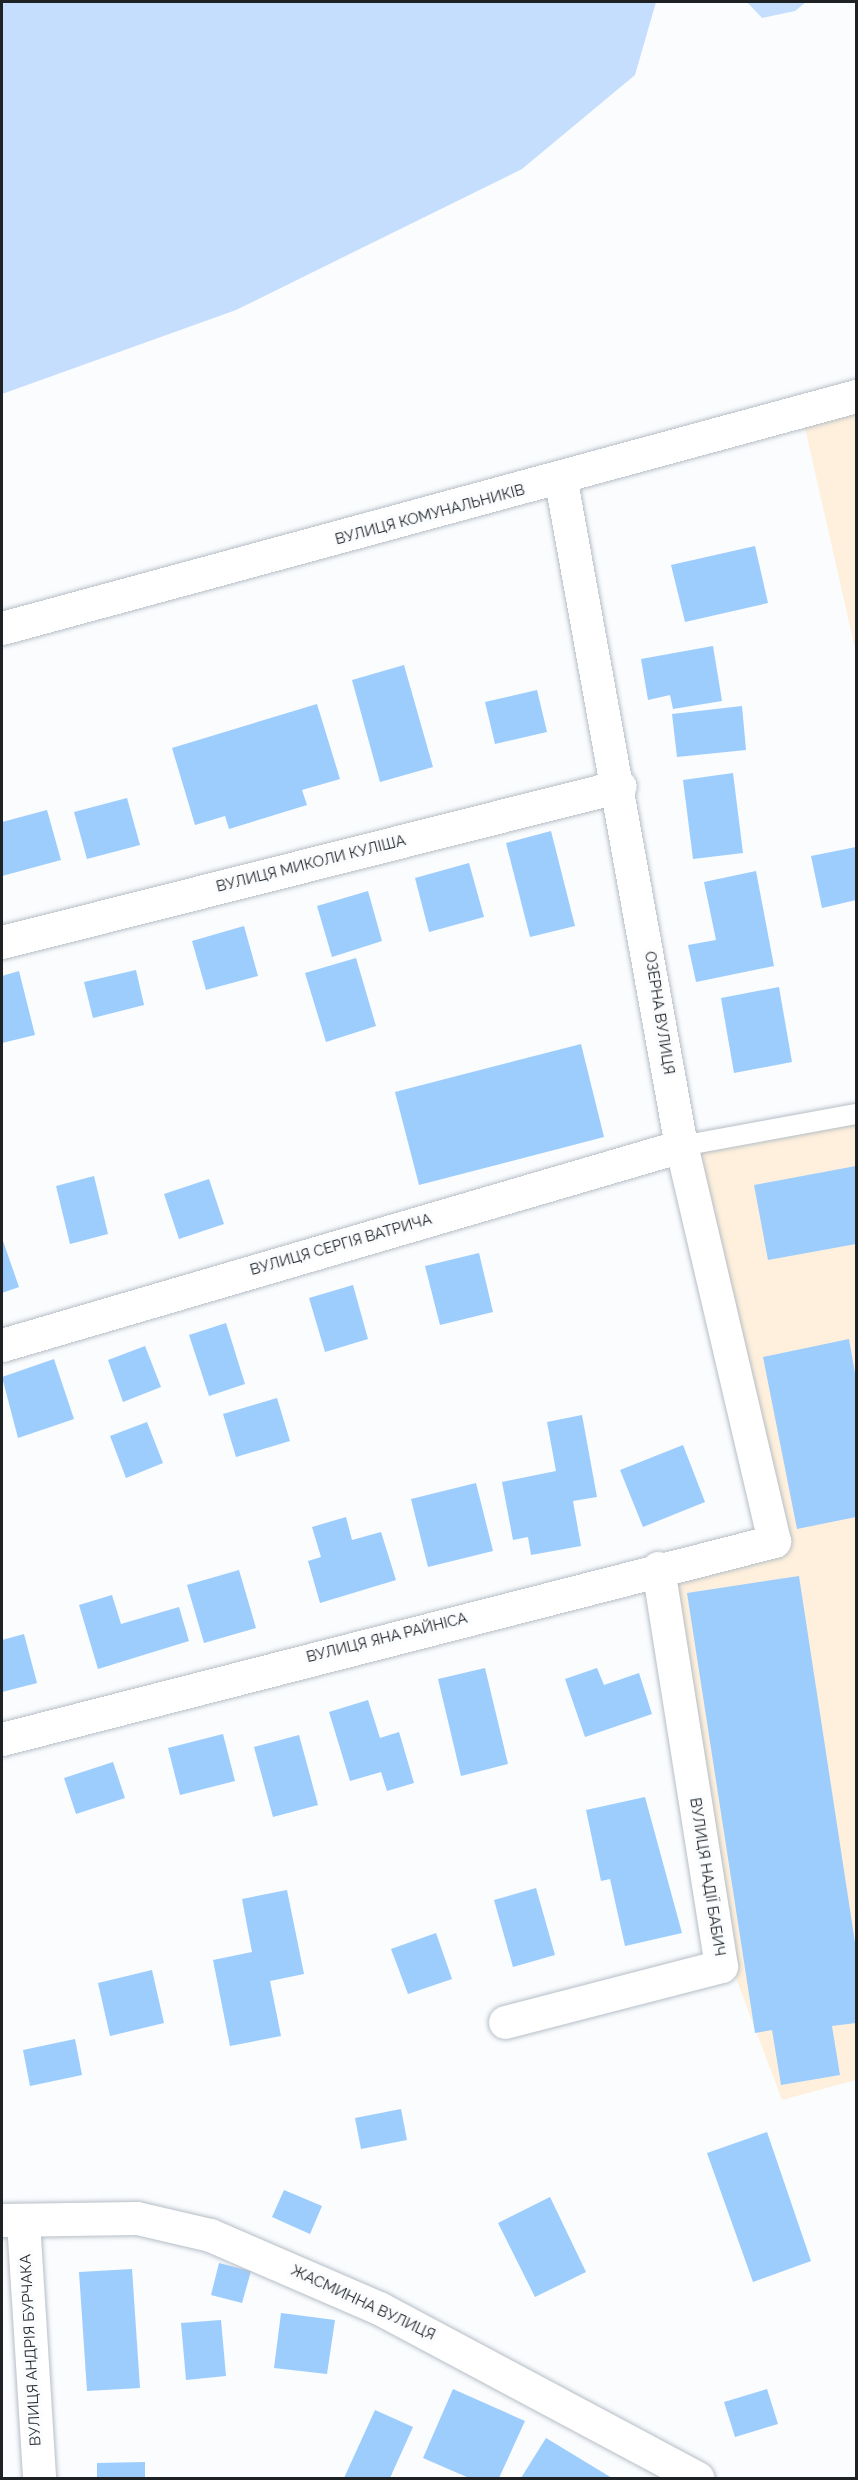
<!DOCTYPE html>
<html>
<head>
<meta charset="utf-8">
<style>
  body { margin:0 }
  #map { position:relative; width:858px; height:2480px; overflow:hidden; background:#fafcfe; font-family:Raleway,sans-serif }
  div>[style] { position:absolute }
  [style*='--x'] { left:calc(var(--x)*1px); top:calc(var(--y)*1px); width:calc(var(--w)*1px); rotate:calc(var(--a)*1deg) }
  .industrial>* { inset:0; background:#fef0dc }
  .water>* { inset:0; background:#c6defe }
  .building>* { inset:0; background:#9dcdfd }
  .roads { filter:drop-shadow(0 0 2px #b6bec6) drop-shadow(0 0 2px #b6bec6) }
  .lane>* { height:20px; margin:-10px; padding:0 10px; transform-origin:10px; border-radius:10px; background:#fff }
  .street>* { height:33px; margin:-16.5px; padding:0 16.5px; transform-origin:16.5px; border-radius:16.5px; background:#fff }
  .secondary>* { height:33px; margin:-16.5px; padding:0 16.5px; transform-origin:16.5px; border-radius:16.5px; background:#fff }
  span { translate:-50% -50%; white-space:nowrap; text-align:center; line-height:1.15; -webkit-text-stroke:6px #fafcfe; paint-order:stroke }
  .street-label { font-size:15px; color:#1f2225 }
  .frame { position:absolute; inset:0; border:3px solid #1f2225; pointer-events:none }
</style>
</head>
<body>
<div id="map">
  <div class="industrial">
    <div style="clip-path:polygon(856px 404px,856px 653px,803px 419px)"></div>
    <div style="clip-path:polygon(856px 1119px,856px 2080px,782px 2100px,737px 1981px,665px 1573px,780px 1544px,691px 1149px)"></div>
  </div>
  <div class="water">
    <div style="clip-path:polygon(2px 2px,656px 2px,635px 75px,522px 169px,236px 310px,2px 394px)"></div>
    <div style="clip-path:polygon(747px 2px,806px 2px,795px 11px,762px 18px)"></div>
  </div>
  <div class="building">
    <div style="clip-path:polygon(755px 546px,768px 603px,685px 622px,671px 565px)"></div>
    <div style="clip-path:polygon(713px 646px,722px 701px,673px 709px,670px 695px,648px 700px,641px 659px)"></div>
    <div style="clip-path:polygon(404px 665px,433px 767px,380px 782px,352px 680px)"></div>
    <div style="clip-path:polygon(537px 690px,547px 732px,495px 744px,485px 702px)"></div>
    <div style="clip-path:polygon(317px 704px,340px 779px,302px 790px,307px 805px,229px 829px,225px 816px,195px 825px,172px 748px)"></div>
    <div style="clip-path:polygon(742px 706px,746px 750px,677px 757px,672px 714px)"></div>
    <div style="clip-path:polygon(733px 773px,743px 853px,693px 859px,683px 780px)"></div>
    <div style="clip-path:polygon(127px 798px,140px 845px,87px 859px,74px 812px)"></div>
    <div style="clip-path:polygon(47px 810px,61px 860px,2px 876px,2px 822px)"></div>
    <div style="clip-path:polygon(551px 831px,575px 926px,530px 937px,506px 843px)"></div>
    <div style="clip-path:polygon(856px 847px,856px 900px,822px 908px,811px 856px)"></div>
    <div style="clip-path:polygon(469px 863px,484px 917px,429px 932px,415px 878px)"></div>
    <div style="clip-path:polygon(756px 871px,774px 966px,696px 982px,688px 945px,716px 940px,704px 882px)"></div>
    <div style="clip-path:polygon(368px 891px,382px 941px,332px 957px,317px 906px)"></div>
    <div style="clip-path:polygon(244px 926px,258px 976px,206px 990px,192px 941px)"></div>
    <div style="clip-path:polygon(356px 958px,376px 1026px,326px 1042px,305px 973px)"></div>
    <div style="clip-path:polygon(136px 970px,144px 1005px,93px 1018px,84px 982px)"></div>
    <div style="clip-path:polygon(19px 971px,35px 1035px,2px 1043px,2px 976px)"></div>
    <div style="clip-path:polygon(779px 987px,792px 1062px,734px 1073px,721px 998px)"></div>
    <div style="clip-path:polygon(581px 1044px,604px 1137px,419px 1185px,395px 1092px)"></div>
    <div style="clip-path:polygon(856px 1166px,856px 1244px,768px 1260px,754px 1185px)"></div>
    <div style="clip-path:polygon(94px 1176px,108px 1234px,70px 1244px,56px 1186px)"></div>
    <div style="clip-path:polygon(209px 1179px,224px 1224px,179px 1239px,164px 1194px)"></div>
    <div style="clip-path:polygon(2px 1238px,19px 1287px,2px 1293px)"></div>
    <div style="clip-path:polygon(479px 1253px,493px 1312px,440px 1325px,425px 1266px)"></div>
    <div style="clip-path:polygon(353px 1285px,368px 1339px,325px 1352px,309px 1298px)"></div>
    <div style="clip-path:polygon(226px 1323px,245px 1384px,209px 1396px,189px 1335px)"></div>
    <div style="clip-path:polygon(849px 1339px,856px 1379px,856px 1517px,797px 1529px,763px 1357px)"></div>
    <div style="clip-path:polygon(145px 1346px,161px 1387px,123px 1402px,108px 1360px)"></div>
    <div style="clip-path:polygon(54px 1359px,74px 1419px,18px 1438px,2px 1377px)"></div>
    <div style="clip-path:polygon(277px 1398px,290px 1441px,236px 1457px,223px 1414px)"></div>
    <div style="clip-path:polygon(582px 1415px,597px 1497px,573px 1501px,581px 1546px,531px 1555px,528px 1537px,513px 1540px,502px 1482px,556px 1471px,547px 1422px)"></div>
    <div style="clip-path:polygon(147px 1422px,163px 1463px,126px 1478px,110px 1436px)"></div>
    <div style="clip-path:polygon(683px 1445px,705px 1502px,643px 1527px,620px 1470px)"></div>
    <div style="clip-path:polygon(476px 1483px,493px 1551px,428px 1567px,411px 1499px)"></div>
    <div style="clip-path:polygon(346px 1517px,352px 1540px,381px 1532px,396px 1580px,320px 1603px,308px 1561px,321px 1557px,312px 1527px)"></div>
    <div style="clip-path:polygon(239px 1570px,256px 1628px,204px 1643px,187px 1585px)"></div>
    <div style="clip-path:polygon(799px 1576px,856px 1949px,856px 2023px,832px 2026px,840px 2075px,781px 2085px,772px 2030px,755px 2033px,687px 1593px)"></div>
    <div style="clip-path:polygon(112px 1595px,121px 1624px,179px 1607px,189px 1641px,98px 1669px,79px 1605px)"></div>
    <div style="clip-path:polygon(24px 1634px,37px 1683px,2px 1692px,2px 1640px)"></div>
    <div style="clip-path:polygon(485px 1668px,508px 1764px,461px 1776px,438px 1679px)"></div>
    <div style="clip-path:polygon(597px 1668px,604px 1685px,639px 1673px,652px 1714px,585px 1737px,565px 1679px)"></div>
    <div style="clip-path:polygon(368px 1700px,380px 1738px,399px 1732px,414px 1783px,387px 1791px,381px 1772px,350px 1781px,329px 1712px)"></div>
    <div style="clip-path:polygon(223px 1734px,235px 1781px,180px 1795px,168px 1748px)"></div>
    <div style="clip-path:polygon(299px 1735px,318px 1805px,273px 1817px,254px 1747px)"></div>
    <div style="clip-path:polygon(113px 1762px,125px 1798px,76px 1814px,64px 1778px)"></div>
    <div style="clip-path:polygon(645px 1797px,682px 1933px,625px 1946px,610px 1879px,601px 1881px,586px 1810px)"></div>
    <div style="clip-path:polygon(536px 1888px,555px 1955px,513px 1967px,494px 1900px)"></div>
    <div style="clip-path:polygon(287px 1890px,304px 1974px,270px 1981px,281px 2036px,230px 2046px,213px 1960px,252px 1952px,242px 1899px)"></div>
    <div style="clip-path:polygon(436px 1933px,452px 1979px,408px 1994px,391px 1949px)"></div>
    <div style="clip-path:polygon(152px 1970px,164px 2023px,110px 2036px,98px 1983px)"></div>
    <div style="clip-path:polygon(75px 2039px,82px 2075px,30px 2086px,23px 2050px)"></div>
    <div style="clip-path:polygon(401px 2109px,407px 2140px,361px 2149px,355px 2118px)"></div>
    <div style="clip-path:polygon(767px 2132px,811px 2261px,753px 2282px,707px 2153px)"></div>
    <div style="clip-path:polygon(284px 2190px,322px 2206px,310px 2234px,272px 2217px)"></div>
    <div style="clip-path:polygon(550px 2197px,586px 2272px,535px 2297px,498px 2223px)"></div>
    <div style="clip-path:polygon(219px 2263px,251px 2271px,242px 2303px,211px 2295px)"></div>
    <div style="clip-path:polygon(132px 2269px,140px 2388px,87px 2391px,79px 2272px)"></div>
    <div style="clip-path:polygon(281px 2313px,335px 2320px,327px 2374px,274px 2368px)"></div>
    <div style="clip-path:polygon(221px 2320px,226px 2376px,186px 2380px,181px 2323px)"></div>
    <div style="clip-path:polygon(453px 2389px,525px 2421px,499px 2478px,469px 2478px,423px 2458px)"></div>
    <div style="clip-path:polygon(767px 2389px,778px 2424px,735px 2437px,724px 2402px)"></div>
    <div style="clip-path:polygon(375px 2410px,413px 2427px,390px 2478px,344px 2478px)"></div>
    <div style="clip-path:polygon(546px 2438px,612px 2478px,521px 2478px)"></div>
    <div style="clip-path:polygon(145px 2462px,145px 2478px,97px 2478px,97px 2463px)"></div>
  </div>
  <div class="roads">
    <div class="lane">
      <div style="--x:681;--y:1146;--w:178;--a:-10.4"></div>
    </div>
    <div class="street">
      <div style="--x:2;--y:942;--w:637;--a:-14.17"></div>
      <div style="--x:2;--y:1345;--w:708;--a:-16.33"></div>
      <div style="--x:2;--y:1739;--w:797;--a:-14.38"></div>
      <div style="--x:774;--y:1541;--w:406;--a:-103.2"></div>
      <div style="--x:681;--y:1146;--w:676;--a:-100.23"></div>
      <div style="--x:505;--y:2022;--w:223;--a:-14.5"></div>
      <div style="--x:721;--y:1966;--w:403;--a:-99"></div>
      <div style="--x:2;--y:2220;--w:135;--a:-0.8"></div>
      <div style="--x:137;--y:2218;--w:75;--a:13.1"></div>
      <div style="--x:210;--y:2235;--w:184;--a:23.4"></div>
      <div style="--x:379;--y:2308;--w:361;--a:28.1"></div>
      <div style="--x:23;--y:2221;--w:257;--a:86.4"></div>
    </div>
    <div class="secondary">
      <div style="--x:2;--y:628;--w:885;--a:-15.2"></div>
    </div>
  </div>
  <div class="street-label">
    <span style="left:430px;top:515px;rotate:-15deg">ВУЛИЦЯ КОМУНАЛЬНИКІВ</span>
    <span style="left:311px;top:864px;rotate:-14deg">ВУЛИЦЯ МИКОЛИ КУЛІША</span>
    <span style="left:659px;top:1013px;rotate:81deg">ОЗЕРНА ВУЛИЦЯ</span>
    <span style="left:341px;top:1245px;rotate:-16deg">ВУЛИЦЯ СЕРГІЯ ВАТРИЧА</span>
    <span style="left:387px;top:1638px;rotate:-14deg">ВУЛИЦЯ ЯНА РАЙНІСА</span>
    <span style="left:707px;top:1877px;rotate:81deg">ВУЛИЦЯ НАДІЇ БАБИЧ</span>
    <span style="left:363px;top:2303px;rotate:25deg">ЖАСМИННА ВУЛИЦЯ</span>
    <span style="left:31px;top:2350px;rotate:-93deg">ВУЛИЦЯ АНДРІЯ БУРЧАКА</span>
  </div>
  <div class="frame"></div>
</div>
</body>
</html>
